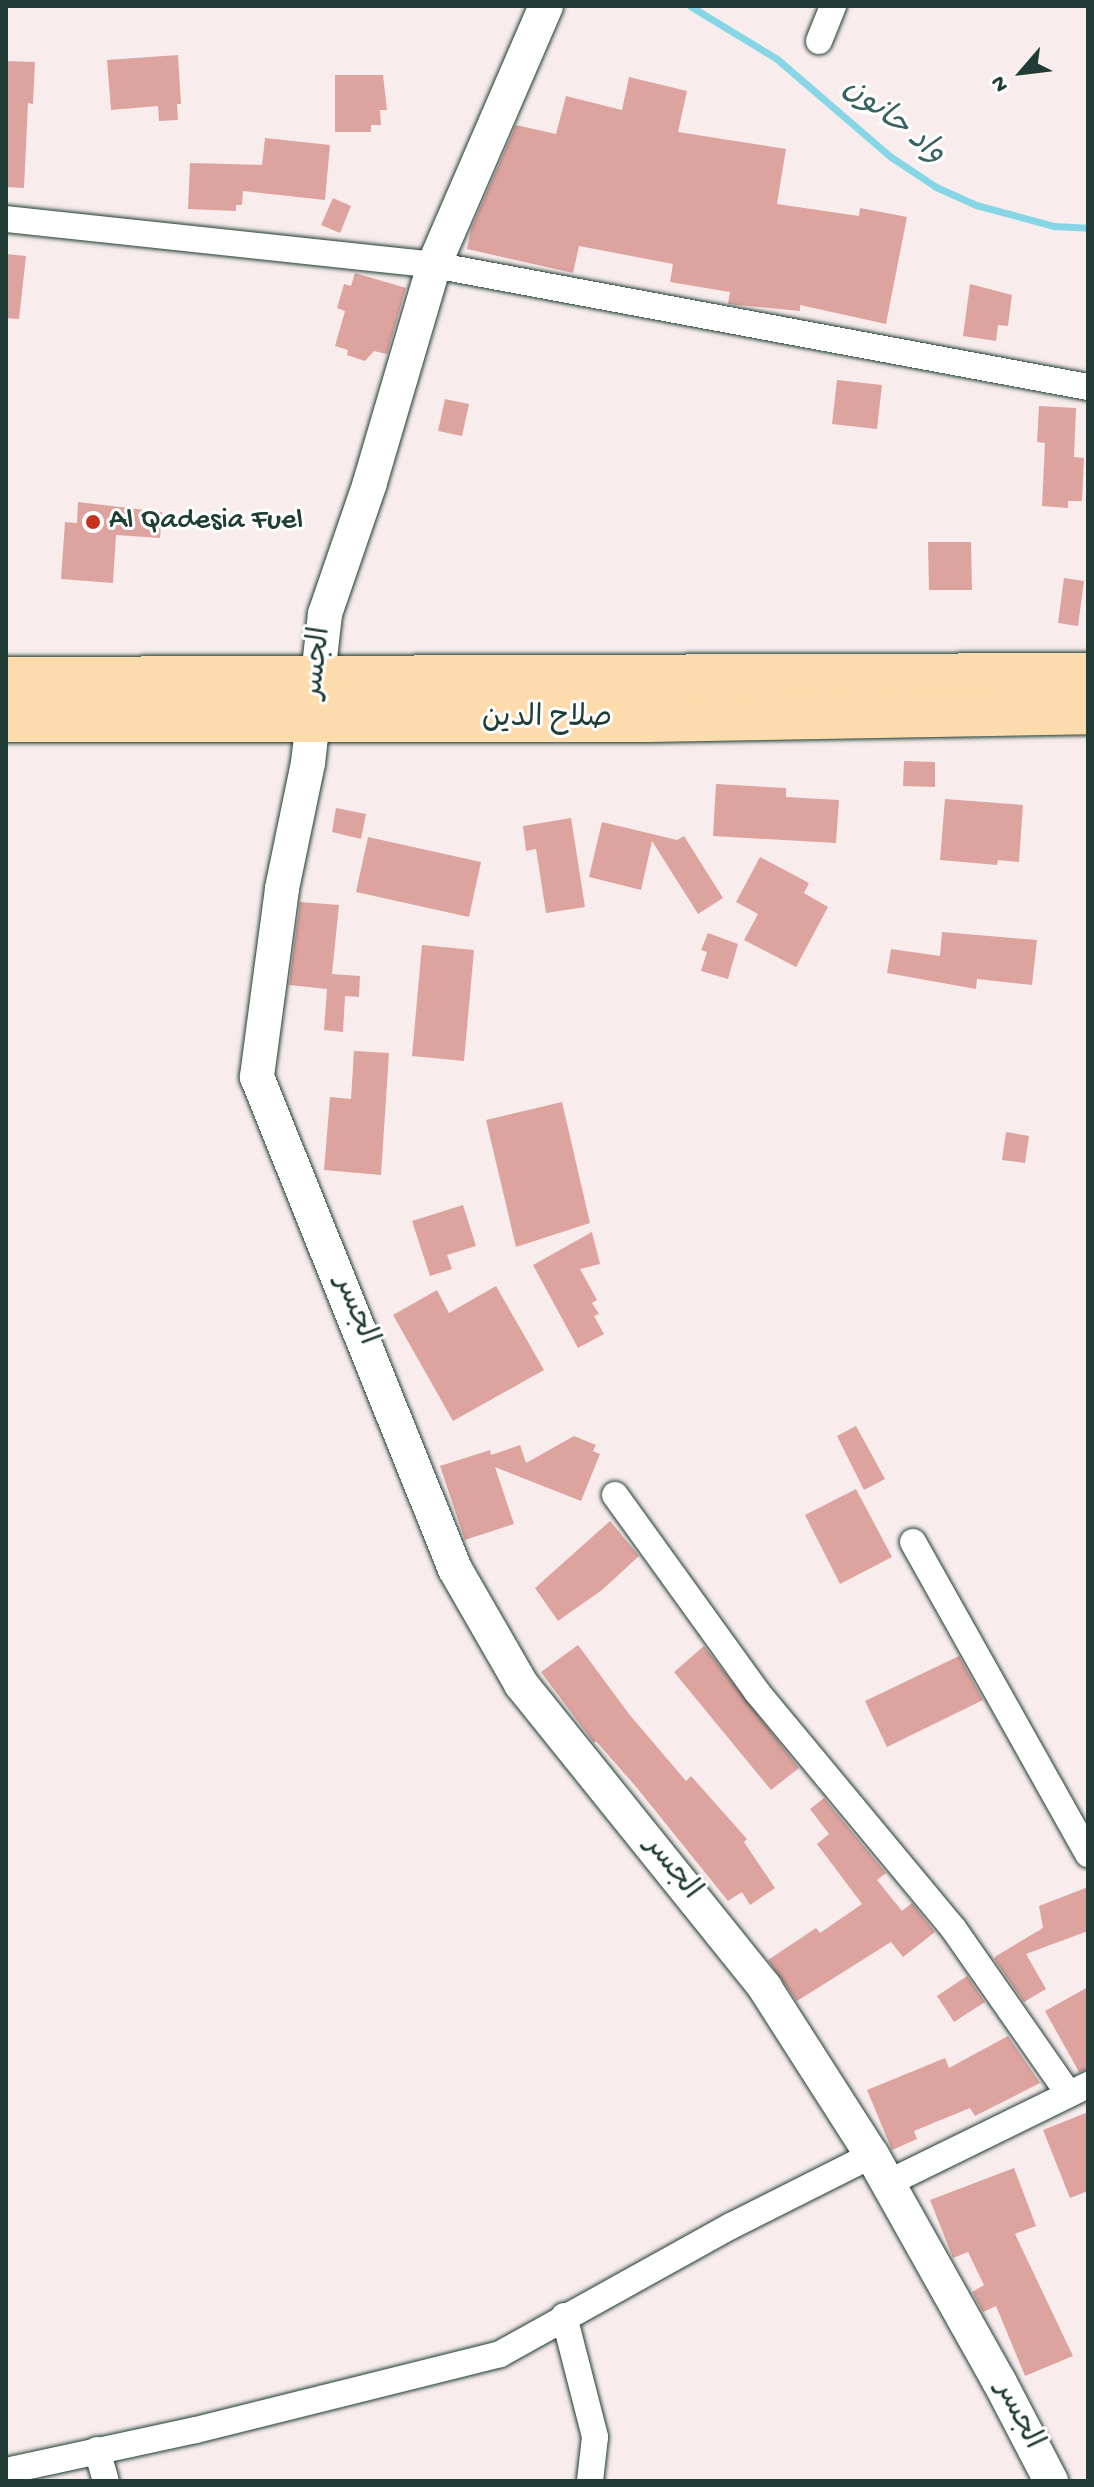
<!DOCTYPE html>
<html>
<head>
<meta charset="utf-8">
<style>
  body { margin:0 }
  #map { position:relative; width:1094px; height:2487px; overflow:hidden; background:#f8edec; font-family:"Gochi Hand","Playpen Sans Arabic",sans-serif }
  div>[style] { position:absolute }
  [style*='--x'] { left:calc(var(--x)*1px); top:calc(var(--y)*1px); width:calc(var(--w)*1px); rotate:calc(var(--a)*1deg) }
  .stream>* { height:7px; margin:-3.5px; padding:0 3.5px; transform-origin:3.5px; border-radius:3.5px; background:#87d6e5 }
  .building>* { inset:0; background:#dda39f }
  .roads { filter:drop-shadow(0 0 2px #1f3d34) drop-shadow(0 0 2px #1f3d34) }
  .minor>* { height:26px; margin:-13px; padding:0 13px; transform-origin:13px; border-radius:13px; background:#fff }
  .tertiary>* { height:34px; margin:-17px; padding:0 17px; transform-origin:17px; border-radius:17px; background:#fff }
  .trunk>* { height:44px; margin:-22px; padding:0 22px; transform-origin:22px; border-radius:22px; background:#fcdcac }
  .dots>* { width:22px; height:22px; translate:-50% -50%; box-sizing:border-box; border:4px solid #fff; border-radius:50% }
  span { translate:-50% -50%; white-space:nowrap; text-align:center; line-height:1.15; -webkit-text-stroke:6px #fff; paint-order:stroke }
  .poi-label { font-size:30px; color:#1f3d34 }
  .left { translate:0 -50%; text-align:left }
  .street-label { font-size:30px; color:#1f3d34 }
  .water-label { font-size:32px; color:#396360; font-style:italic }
  .frame { position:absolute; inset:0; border:8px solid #1f3d34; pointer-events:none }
  .north { position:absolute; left:982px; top:32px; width:80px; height:80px; -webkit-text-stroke:6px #fff; paint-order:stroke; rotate:242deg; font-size:22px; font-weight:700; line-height:32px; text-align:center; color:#1f3d34 }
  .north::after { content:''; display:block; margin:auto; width:28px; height:36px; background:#1f3d34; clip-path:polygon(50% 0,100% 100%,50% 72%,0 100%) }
</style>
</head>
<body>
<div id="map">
  <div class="stream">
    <div style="--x:690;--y:6;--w:102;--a:31.3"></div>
    <div style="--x:777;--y:59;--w:150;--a:40.7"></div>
    <div style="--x:891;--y:157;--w:54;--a:33.7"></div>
    <div style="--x:936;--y:187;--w:44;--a:24.2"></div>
    <div style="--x:976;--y:205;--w:81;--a:15.1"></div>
    <div style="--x:1054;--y:226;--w:34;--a:3"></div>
  </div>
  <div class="building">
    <div style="clip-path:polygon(178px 55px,181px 104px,177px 104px,178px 120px,159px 121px,158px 106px,111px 110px,107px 60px)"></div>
    <div style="clip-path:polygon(6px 61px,35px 62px,33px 104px,28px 103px,24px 188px,6px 187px)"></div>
    <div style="clip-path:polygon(335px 75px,383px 75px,387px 110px,380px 110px,381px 125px,371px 125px,371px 132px,335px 132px)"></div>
    <div style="clip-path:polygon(629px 77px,687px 91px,678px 132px,786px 149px,777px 204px,859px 216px,860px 208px,907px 217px,886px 324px,800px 305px,800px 311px,728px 304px,730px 292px,670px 282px,673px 264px,579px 246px,573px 273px,467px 249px,471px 229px,516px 125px,556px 134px,566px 96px,622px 110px)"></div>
    <div style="clip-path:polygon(265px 138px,330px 145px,325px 200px,243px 191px,242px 205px,236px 205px,236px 211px,188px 209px,190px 163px,262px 165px)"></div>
    <div style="clip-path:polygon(333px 198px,351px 206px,340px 233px,321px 225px)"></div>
    <div style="clip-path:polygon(6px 254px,26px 256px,19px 319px,6px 318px)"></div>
    <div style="clip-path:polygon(355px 273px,406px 288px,387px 354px,374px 351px,365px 361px,347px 355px,348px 350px,335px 346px,345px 311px,337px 308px,344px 284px,351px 286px)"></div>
    <div style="clip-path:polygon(970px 284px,1012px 295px,1008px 326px,998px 325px,996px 341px,963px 336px)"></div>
    <div style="clip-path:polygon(837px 380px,882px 385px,877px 429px,832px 424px)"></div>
    <div style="clip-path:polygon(445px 399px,469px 404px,462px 436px,438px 431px)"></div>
    <div style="clip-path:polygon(1039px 406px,1076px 408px,1074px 457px,1084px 458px,1082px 501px,1068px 501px,1068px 508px,1042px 506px,1045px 443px,1037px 442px)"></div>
    <div style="clip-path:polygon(78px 502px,162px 512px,160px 538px,116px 535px,113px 583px,61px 579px,65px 522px,77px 523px)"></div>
    <div style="clip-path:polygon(928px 542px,971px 542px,972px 590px,929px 590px)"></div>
    <div style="clip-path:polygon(1064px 578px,1084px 581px,1078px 626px,1058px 623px)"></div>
    <div style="clip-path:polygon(904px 761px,935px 762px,935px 787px,903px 786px)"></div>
    <div style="clip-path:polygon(716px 784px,786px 788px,786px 797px,839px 800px,836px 843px,713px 836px)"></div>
    <div style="clip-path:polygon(945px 799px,1023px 805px,1019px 862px,998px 860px,997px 865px,940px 860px)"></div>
    <div style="clip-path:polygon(336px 808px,366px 814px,361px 839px,332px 832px)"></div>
    <div style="clip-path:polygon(571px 818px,585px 907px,546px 913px,536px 849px,526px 851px,523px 826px)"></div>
    <div style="clip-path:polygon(602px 822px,677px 840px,684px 836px,723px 898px,698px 914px,652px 841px,641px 890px,589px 877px)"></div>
    <div style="clip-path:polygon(368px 837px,481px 862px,469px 917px,356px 892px)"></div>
    <div style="clip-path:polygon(760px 857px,809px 883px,804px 893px,828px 907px,796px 967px,744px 940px,758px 914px,736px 902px)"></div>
    <div style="clip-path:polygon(300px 902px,339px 905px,332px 974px,360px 976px,359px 997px,345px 996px,343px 1032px,324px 1030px,327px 989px,289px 985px)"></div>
    <div style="clip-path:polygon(942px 932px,1037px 940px,1032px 985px,977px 979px,976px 989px,887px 973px,891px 949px,940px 956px)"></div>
    <div style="clip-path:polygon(708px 933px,738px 944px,728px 979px,701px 971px,707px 952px,701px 950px)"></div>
    <div style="clip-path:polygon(422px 945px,474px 950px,464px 1061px,412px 1056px)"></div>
    <div style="clip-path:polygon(354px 1051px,389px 1053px,381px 1175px,324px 1170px,330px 1097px,351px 1099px)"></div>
    <div style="clip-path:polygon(562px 1102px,590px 1223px,516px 1247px,486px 1120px)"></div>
    <div style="clip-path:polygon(1006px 1132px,1029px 1136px,1025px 1163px,1002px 1160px)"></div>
    <div style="clip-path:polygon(463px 1205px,476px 1246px,447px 1255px,452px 1269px,430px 1276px,412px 1221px)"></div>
    <div style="clip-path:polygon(592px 1232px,600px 1264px,580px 1269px,597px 1300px,592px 1303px,599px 1314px,594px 1316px,604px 1334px,578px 1348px,533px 1265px)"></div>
    <div style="clip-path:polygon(496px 1286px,544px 1370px,453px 1421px,393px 1315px,437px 1290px,449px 1313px)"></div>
    <div style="clip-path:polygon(856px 1426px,885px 1479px,864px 1490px,837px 1436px)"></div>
    <div style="clip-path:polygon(574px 1436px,596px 1445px,593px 1451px,600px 1454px,581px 1501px,495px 1467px,514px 1524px,465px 1540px,440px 1466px,490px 1450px,491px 1455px,520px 1445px,526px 1463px)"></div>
    <div style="clip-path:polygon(856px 1489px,892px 1557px,840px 1584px,805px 1515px)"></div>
    <div style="clip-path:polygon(610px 1521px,639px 1556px,602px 1590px,558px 1621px,535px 1588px)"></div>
    <div style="clip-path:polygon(578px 1645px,629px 1714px,686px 1781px,691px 1776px,747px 1839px,744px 1842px,775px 1888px,750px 1905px,742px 1892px,728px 1901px,637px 1788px,596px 1741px,594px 1743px,541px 1672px)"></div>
    <div style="clip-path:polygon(704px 1646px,799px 1768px,771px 1790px,674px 1672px)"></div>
    <div style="clip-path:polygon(959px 1656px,983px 1700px,887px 1747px,865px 1701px)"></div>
    <div style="clip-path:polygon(824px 1798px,886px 1873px,877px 1880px,902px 1911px,912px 1903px,935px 1932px,903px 1957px,891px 1942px,797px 2001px,768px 1960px,816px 1928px,820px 1933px,862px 1904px,817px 1844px,829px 1834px,810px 1809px)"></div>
    <div style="clip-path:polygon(1088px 1887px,1088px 1931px,1026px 1954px,1046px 1989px,1024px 2002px,994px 1959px,996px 1956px,1043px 1928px,1039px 1906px)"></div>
    <div style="clip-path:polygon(967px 1976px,985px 2002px,954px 2022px,937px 1996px)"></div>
    <div style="clip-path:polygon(1088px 1987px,1088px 2069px,1079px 2072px,1045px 2011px)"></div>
    <div style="clip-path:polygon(1008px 2036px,1040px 2083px,975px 2116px,970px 2108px,914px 2131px,917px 2139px,892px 2150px,867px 2090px,945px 2058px,949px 2068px)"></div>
    <div style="clip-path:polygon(1088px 2112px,1088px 2191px,1070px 2198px,1043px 2130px)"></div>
    <div style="clip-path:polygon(1014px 2168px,1036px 2226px,1015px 2234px,1073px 2356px,1025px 2376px,996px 2306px,983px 2312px,972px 2292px,984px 2285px,968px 2252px,953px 2258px,930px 2200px)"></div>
  </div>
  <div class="roads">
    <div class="minor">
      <div style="--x:819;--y:41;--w:38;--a:-68"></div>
      <div style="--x:6;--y:219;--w:430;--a:6.1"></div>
      <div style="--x:434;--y:265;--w:665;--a:10.57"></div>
      <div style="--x:615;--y:1495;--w:243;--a:54.2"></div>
      <div style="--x:757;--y:1692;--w:307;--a:50.3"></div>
      <div style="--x:953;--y:1928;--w:201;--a:55.1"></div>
      <div style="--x:913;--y:1542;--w:358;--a:60.7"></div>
      <div style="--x:888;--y:2183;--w:223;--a:-26.1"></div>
      <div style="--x:564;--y:2316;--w:125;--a:75.6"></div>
      <div style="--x:595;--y:2437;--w:44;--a:96.5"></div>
      <div style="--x:97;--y:2450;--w:32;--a:74"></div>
      <div style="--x:6;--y:2471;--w:194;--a:-12.2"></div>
      <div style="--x:196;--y:2430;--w:313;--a:-14"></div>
      <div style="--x:500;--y:2354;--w:264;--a:-29"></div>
      <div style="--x:731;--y:2226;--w:158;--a:-26.7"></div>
    </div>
    <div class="tertiary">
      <div style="--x:546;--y:6;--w:282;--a:113.4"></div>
      <div style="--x:434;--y:265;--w:227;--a:106.4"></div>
      <div style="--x:370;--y:483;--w:139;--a:109"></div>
      <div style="--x:325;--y:614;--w:150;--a:96.5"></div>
      <div style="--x:308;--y:763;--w:129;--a:101.7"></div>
      <div style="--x:282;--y:889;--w:190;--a:97.6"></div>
      <div style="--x:257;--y:1077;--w:530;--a:68.08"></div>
      <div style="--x:455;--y:1569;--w:133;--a:60.1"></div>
      <div style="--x:521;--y:1684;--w:390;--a:51.2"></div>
      <div style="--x:765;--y:1988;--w:198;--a:57.4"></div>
      <div style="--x:872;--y:2155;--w:259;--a:60.7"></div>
      <div style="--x:999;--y:2381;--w:113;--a:62.5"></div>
    </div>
    <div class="trunk">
      <div style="--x:6;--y:679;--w:1082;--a:-0.21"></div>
      <div style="--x:6;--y:720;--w:642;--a:0"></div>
      <div style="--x:648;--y:720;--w:440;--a:-1"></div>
    </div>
  </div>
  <div class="dots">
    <div style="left:93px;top:522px;background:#c8321e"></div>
  </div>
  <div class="poi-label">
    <span class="left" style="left:109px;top:522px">Al Qadesia Fuel</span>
  </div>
  <div class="street-label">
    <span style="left:319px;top:663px;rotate:-83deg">الجسر</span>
    <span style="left:547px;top:720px">صلاح الدين</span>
    <span style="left:354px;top:1311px;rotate:68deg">الجسر</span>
    <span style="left:671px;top:1869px;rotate:52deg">الجسر</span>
    <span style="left:1017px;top:2416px;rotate:63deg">الجسر</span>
  </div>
  <div class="water-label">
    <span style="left:893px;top:122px;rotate:38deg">واد حانون</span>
  </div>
  <div class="frame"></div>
  <div class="north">N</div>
</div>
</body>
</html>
